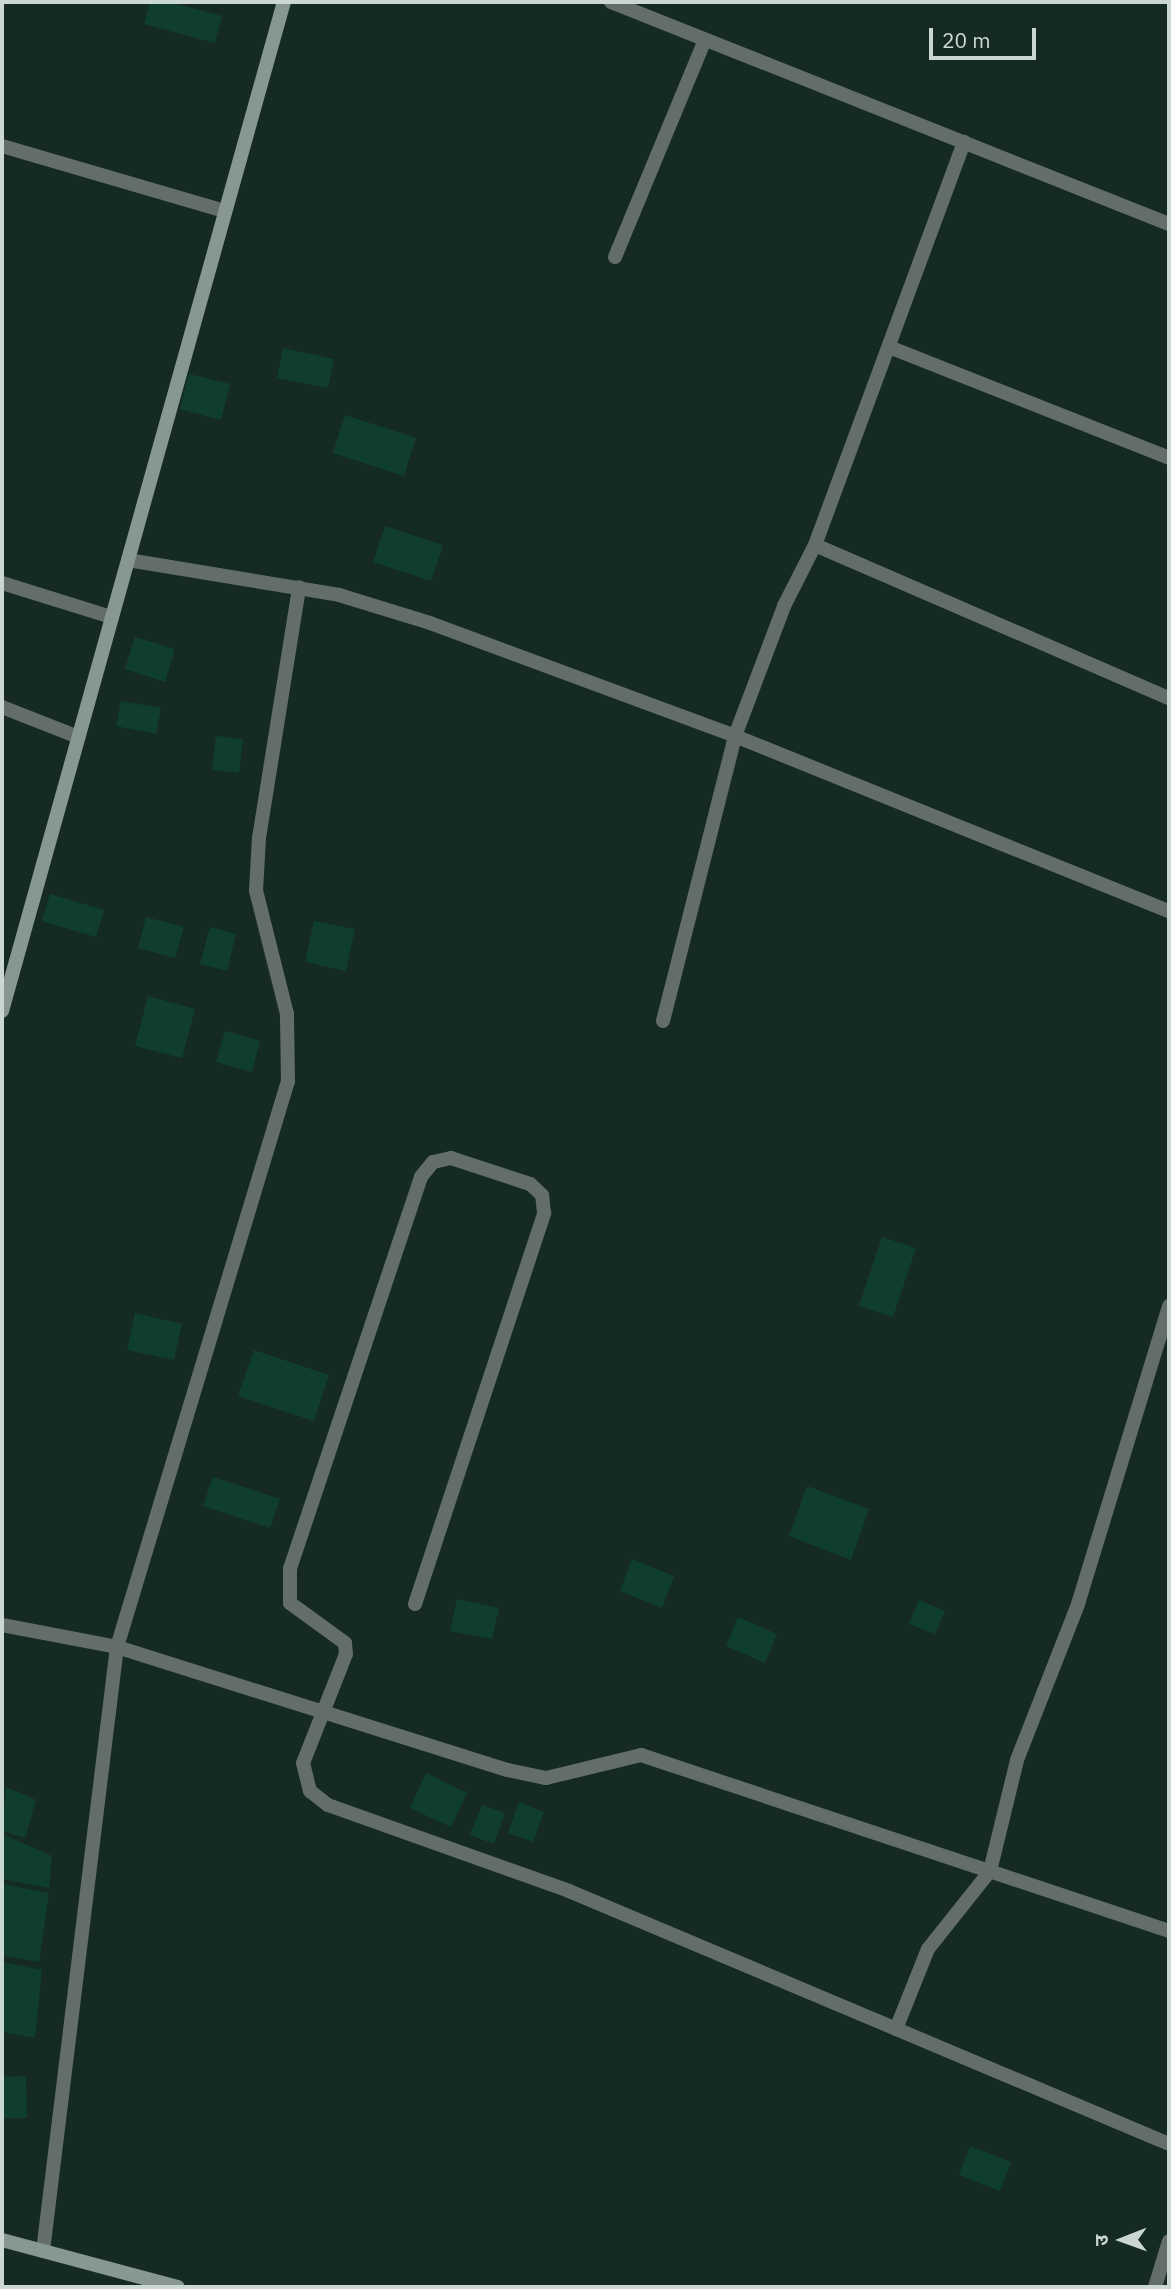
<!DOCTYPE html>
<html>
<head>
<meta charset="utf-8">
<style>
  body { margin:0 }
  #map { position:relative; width:1171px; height:2289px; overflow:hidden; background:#152b22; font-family:"IBM Plex Sans","Noto Sans Devanagari",sans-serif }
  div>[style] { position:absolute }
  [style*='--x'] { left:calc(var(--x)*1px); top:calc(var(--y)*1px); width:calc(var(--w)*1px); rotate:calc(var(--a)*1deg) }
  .building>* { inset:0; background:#103e2d }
  .street>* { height:14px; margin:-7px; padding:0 7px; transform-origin:7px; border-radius:7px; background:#646e69 }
  .secondary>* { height:14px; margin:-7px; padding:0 7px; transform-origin:7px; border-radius:7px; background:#879890 }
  span { translate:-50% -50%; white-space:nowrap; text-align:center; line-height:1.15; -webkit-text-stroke:7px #152b22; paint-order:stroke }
  .frame { position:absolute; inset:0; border:4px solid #cbd8d2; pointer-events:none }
  .north { position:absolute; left:1087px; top:2205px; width:70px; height:70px; -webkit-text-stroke:5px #152b22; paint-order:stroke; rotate:269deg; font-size:19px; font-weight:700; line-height:28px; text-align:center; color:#cbd8d2 }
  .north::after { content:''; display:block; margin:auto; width:24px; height:32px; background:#cbd8d2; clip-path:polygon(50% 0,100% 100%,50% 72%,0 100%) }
  .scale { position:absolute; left:929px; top:28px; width:107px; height:32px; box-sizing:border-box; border:4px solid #cbd8d2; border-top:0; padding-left:9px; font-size:21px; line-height:24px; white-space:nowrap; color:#cbd8d2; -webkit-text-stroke:5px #152b22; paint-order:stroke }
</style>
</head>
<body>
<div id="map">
  <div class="building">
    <div style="clip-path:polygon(150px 2px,169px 2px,222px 16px,215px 43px,144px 24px)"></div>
    <div style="clip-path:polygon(283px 348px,334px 359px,328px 388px,277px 378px)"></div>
    <div style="clip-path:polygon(189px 374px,230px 384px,221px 420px,180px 409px)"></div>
    <div style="clip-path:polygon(345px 415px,416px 438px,404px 476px,333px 453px)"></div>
    <div style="clip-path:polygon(385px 526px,443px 545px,431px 581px,373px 562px)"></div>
    <div style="clip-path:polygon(135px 637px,175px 649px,165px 682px,125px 669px)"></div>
    <div style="clip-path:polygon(121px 701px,161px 708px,156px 734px,116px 726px)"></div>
    <div style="clip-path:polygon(216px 736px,243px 739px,239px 773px,212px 770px)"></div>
    <div style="clip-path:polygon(50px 894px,104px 910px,96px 937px,42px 921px)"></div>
    <div style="clip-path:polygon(146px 917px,184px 927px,175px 958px,138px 948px)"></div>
    <div style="clip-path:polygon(314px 921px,355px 929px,346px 971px,305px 962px)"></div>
    <div style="clip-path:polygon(210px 927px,236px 934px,227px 971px,200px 964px)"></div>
    <div style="clip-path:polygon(148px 996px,195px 1009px,182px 1058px,135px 1046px)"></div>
    <div style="clip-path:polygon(225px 1031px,260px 1041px,252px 1072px,216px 1062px)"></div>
    <div style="clip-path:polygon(882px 1237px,916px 1248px,893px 1317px,859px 1306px)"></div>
    <div style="clip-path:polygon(135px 1313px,182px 1324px,174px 1360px,127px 1350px)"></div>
    <div style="clip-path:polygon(254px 1350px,329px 1375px,314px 1421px,238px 1396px)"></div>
    <div style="clip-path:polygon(213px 1477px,280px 1499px,270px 1528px,203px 1506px)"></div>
    <div style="clip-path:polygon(807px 1486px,869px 1509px,851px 1560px,789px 1536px)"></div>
    <div style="clip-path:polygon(632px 1559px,674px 1576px,662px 1608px,620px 1591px)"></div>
    <div style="clip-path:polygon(457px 1599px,499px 1608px,492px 1639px,450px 1631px)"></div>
    <div style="clip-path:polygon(919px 1600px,945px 1611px,935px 1634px,909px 1624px)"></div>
    <div style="clip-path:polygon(738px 1617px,777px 1634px,765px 1663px,726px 1646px)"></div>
    <div style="clip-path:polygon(426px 1773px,467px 1793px,451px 1827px,410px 1808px)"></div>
    <div style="clip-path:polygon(6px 1787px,36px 1800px,25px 1838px,2px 1831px)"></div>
    <div style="clip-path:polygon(519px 1802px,544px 1812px,533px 1842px,508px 1833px)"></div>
    <div style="clip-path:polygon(482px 1805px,505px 1813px,494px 1844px,470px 1835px)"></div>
    <div style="clip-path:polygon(2px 1834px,52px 1856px,49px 1888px,2px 1879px)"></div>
    <div style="clip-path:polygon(2px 1884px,49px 1893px,39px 1962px,2px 1955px)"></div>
    <div style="clip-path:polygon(2px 1962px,42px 1970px,35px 2038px,2px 2032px)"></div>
    <div style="clip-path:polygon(26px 2076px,27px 2118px,2px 2118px,2px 2077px)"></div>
    <div style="clip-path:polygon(970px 2146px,1011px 2162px,1000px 2191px,959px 2175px)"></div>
  </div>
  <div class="street">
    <div style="--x:611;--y:2;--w:601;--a:21.7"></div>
    <div style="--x:2;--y:146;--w:231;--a:16.3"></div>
    <div style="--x:615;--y:257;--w:235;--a:-67.5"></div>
    <div style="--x:889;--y:347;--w:301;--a:21.6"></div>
    <div style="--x:815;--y:545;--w:386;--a:23.4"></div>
    <div style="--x:128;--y:560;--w:214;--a:9.4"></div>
    <div style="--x:339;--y:595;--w:95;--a:17.1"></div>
    <div style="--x:430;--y:623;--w:325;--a:20.3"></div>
    <div style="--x:735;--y:736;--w:468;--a:22"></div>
    <div style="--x:2;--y:583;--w:114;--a:17.3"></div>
    <div style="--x:2;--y:707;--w:82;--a:21.5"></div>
    <div style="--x:663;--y:1021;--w:294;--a:-75.8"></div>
    <div style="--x:735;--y:736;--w:139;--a:-69.3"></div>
    <div style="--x:784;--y:606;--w:68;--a:-63.1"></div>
    <div style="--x:815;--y:545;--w:430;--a:-69.7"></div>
    <div style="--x:415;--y:1604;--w:412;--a:-71.7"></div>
    <div style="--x:544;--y:1213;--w:18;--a:-96"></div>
    <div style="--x:542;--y:1195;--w:16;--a:-137"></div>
    <div style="--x:530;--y:1184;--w:83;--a:-161.8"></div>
    <div style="--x:451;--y:1158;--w:18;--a:167"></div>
    <div style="--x:433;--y:1162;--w:19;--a:129"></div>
    <div style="--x:421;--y:1177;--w:413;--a:108.5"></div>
    <div style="--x:290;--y:1569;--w:34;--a:90"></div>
    <div style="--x:290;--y:1603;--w:68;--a:36"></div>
    <div style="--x:345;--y:1643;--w:11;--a:85"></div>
    <div style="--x:346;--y:1654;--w:117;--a:111.5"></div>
    <div style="--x:303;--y:1763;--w:29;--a:76"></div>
    <div style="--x:310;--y:1791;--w:23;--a:38"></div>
    <div style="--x:328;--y:1805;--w:256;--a:19.6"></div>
    <div style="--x:569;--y:1891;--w:651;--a:22.86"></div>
    <div style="--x:2;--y:1625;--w:117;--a:10.8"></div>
    <div style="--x:117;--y:1647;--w:410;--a:17.5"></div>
    <div style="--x:508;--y:1770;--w:39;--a:12"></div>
    <div style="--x:546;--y:1778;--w:98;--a:-13.6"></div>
    <div style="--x:641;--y:1755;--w:557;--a:18.43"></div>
    <div style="--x:896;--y:2029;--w:86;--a:-68.2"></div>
    <div style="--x:928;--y:1949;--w:100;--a:-51.5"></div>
    <div style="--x:990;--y:1871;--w:114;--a:-76.3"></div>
    <div style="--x:1017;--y:1760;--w:168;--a:-68.6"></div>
    <div style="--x:1078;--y:1604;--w:312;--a:-73"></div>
    <div style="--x:43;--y:2251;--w:609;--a:-83.02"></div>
    <div style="--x:117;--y:1647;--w:591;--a:-73.19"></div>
    <div style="--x:288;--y:1081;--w:67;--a:-90.9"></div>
    <div style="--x:287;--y:1014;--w:127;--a:-104.1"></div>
    <div style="--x:256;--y:891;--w:53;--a:-86.8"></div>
    <div style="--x:259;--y:838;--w:254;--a:-80.9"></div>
    <div style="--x:1155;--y:2287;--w:48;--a:-73.1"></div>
  </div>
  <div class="secondary">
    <div style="--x:2;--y:1011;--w:1048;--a:-74.39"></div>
    <div style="--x:2;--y:2240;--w:182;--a:15"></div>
  </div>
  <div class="frame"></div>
  <div class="north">उ</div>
  <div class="scale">20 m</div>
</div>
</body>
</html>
